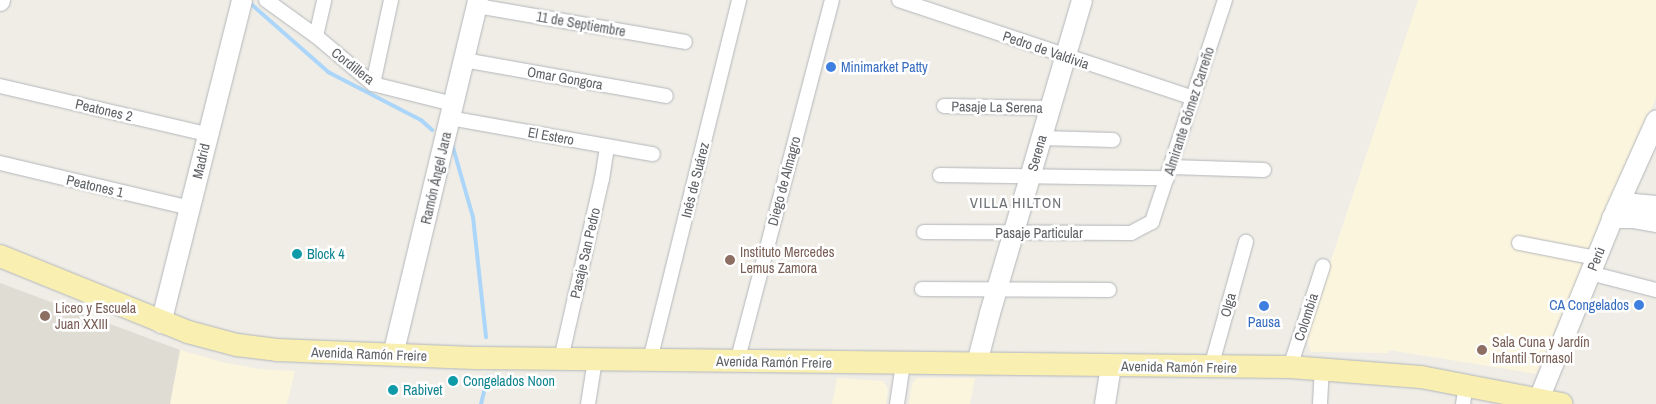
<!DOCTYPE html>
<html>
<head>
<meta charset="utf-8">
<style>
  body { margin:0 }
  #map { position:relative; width:1656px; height:404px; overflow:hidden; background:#efede6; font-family:"Archivo Narrow",sans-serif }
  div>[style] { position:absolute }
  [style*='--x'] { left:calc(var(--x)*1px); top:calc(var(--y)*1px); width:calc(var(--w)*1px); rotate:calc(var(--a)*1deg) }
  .commercial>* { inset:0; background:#fbf5de }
  .education>* { inset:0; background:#dfdcd4 }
  .stream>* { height:4px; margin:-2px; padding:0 2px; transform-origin:2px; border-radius:2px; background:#acd6f9 }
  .roads { filter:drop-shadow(0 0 1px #b3b6ba) drop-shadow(0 0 1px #b3b6ba) }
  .street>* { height:14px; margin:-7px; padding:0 7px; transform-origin:7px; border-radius:7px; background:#fff }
  .secondary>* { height:20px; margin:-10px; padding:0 10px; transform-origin:10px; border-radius:10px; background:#fff }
  .primary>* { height:22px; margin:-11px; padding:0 11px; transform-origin:11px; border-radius:11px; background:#f9efb1 }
  .dots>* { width:14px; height:14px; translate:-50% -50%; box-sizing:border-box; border:2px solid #fff; border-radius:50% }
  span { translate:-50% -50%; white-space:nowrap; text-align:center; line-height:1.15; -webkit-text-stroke:5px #fff; paint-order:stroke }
  .street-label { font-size:14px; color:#5e6165 }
  .shop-label { font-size:14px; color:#366cbe }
  .left { translate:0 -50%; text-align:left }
  .right { translate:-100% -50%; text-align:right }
  .education-label { font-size:14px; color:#785e54 }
  .culture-label { font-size:14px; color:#0d838f }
  .neighbourhood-label { font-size:15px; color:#6f7377; letter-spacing:1px }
</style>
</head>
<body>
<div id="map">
  <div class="commercial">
    <div style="clip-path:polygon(1418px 0,1656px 0,1656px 98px,1536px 374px,1389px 350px,1388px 353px,1311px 352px,1306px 335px)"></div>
    <div style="clip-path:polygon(180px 350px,222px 362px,260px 369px,295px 371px,287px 404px,170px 404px)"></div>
    <div style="clip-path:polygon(837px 378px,883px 381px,888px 389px,886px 404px,832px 404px)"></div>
    <div style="clip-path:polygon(917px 378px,975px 378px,970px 404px,909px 404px,912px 384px)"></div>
  </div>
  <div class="education">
    <div style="clip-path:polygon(0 283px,180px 350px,170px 404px,0 404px)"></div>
  </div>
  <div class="stream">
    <div style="--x:251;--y:4;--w:103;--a:41.4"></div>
    <div style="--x:328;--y:72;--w:105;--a:27.3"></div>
    <div style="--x:421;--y:120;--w:15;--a:42"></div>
    <div style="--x:452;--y:144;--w:76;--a:74"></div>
    <div style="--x:473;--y:217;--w:121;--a:83.8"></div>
    <div style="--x:481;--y:404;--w:29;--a:-76"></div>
  </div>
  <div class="roads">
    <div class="street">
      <div style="--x:266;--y:0;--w:62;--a:35.8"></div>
      <div style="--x:316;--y:36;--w:75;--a:40.1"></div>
      <div style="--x:373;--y:84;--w:82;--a:14"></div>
      <div style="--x:899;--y:0;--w:310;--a:18.4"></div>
      <div style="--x:477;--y:6;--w:211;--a:9.8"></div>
      <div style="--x:316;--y:36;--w:37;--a:-77"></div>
      <div style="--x:464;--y:60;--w:205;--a:10.1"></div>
      <div style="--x:373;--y:84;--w:86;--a:-77.9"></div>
      <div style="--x:0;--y:86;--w:212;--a:13.1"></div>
      <div style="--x:944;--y:106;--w:106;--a:1.1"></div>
      <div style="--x:450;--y:118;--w:206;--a:10.1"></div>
      <div style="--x:1041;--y:138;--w:72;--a:1.6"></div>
      <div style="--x:0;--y:163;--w:195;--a:13.3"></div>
      <div style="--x:1171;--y:167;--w:93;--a:1.8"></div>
      <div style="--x:940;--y:175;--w:227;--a:0.8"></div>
      <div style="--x:924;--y:232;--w:207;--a:0.3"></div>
      <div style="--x:1131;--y:233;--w:24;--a:-28"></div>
      <div style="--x:1152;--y:222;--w:234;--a:-71.8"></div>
      <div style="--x:1519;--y:243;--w:78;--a:11"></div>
      <div style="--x:1590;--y:273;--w:68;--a:14.4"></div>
      <div style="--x:922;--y:289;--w:187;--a:0.3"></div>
      <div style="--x:561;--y:359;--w:185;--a:-77.2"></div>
      <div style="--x:602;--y:179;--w:33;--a:-81"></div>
      <div style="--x:650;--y:360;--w:371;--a:-76.1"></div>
      <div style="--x:737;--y:362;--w:374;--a:-75.3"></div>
      <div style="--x:1211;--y:367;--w:130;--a:-74.4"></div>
      <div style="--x:1290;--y:367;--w:106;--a:-71.9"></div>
      <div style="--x:588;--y:404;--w:45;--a:-81"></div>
      <div style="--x:897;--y:404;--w:40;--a:-81.5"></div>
      <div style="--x:1320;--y:404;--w:35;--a:-87"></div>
      <div style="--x:1463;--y:404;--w:20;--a:-81"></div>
    </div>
    <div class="secondary">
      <div style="--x:0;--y:1;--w:1;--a:-90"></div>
      <div style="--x:1616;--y:210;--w:19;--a:-18"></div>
      <div style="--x:1634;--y:204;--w:22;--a:5"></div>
      <div style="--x:1612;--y:218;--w:21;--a:0"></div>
      <div style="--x:1633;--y:218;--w:23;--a:10"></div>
      <div style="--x:161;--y:323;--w:333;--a:-75.9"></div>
      <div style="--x:393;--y:355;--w:365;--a:-76.5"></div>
      <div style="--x:977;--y:363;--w:52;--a:-75.4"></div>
      <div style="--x:990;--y:313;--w:326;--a:-73.6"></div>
      <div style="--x:1539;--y:399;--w:204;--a:-67.8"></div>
      <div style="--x:1616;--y:210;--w:98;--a:-65.8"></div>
      <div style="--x:1105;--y:404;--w:38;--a:-81"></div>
    </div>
    <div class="primary">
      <div style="--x:0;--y:256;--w:203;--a:22"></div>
      <div style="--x:188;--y:332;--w:51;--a:14.9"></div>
      <div style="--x:237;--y:345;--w:40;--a:7.1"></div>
      <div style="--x:277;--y:350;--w:203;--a:2.3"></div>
      <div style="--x:480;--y:358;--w:810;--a:0.64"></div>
      <div style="--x:1290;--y:367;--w:131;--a:4.4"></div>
      <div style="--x:1421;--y:377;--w:143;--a:10.9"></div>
    </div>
  </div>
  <div class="dots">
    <div style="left:831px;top:67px;background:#3f7fe0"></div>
    <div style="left:297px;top:254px;background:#0f9aa8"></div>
    <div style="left:730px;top:260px;background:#8d6e63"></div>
    <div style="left:1639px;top:305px;background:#3f7fe0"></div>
    <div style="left:1264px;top:306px;background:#3f7fe0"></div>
    <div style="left:45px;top:316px;background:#8d6e63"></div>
    <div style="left:1482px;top:350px;background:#8d6e63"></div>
    <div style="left:453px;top:381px;background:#0f9aa8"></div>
    <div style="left:393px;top:390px;background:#0f9aa8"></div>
  </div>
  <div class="street-label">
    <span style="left:581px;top:24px;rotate:10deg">11 de Septiembre</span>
    <span style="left:1046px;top:50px;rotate:19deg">Pedro de Valdivia</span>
    <span style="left:353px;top:66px;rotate:38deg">Cordillera</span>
    <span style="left:565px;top:78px;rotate:10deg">Omar Gongora</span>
    <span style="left:997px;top:107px;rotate:1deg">Pasaje La Serena</span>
    <span style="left:104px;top:110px;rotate:13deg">Peatones 2</span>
    <span style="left:1189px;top:111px;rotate:-72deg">Almirante Gómez Carreño</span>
    <span style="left:551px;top:136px;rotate:10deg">El Estero</span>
    <span style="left:1037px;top:153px;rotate:-74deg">Serena</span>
    <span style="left:201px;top:161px;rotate:-77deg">Madrid</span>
    <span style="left:436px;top:178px;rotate:-77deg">Ramón Ángel Jara</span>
    <span style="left:695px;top:180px;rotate:-76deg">Inés de Suárez</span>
    <span style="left:784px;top:181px;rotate:-75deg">Diego de Almagro</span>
    <span style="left:95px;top:186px;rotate:13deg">Peatones 1</span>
    <span style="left:1039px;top:233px">Pasaje Particular</span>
    <span style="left:585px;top:253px;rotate:-77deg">Pasaje San Pedro</span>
    <span style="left:1596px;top:259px;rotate:-68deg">Perú</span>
    <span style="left:1228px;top:305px;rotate:-74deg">Olga</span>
    <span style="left:1306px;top:317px;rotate:-72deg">Colombia</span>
    <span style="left:369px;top:354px;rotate:2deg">Avenida Ramón Freire</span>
    <span style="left:774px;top:362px;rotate:1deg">Avenida Ramón Freire</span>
    <span style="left:1179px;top:367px;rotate:1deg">Avenida Ramón Freire</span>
  </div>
  <div class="shop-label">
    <span class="left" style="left:841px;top:67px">Minimarket Patty</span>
    <span class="right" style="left:1629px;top:305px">CA Congelados</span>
    <span style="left:1264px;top:322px">Pausa</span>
  </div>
  <div class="education-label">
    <span class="left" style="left:740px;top:260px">Instituto Mercedes<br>Lemus Zamora</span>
    <span class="left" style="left:55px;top:316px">Liceo y Escuela<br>Juan XXIII</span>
    <span class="left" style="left:1492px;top:350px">Sala Cuna y Jardín<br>Infantil Tornasol</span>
  </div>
  <div class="culture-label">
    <span class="left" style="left:307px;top:254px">Block 4</span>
    <span class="left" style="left:463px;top:381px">Congelados Noon</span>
    <span class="left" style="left:403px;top:390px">Rabivet</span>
  </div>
  <div class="neighbourhood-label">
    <span style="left:1016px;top:203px">VILLA HILTON</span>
  </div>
</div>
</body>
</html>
